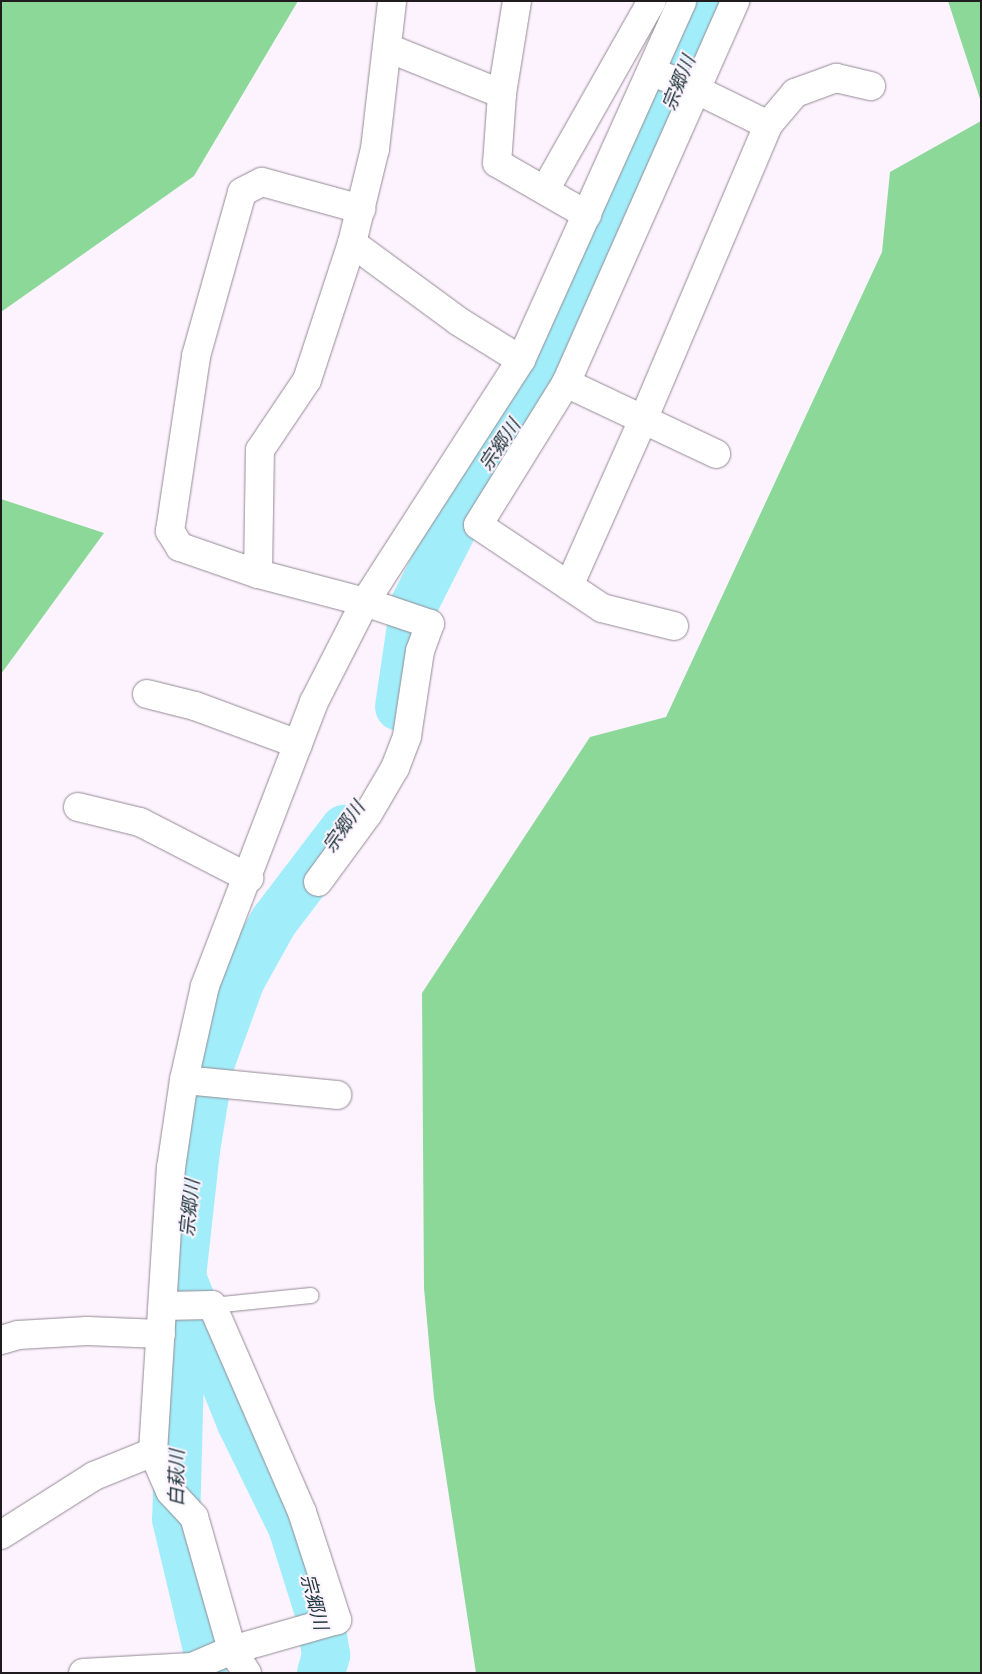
<!DOCTYPE html>
<html>
<head>
<meta charset="utf-8">
<style>
  body { margin:0 }
  #map { position:relative; width:982px; height:1674px; overflow:hidden; background:#fdf3fe; font-family:"DejaVu Sans","Noto Sans JP",sans-serif }
  div>[style] { position:absolute }
  [style*='--x'] { left:calc(var(--x)*1px); top:calc(var(--y)*1px); width:calc(var(--w)*1px); rotate:calc(var(--a)*1deg) }
  .green>* { inset:0; background:#8bd899 }
  .river>* { height:48px; margin:-24px; padding:0 24px; transform-origin:24px; border-radius:24px; background:#a1eefa }
  .roads { filter:drop-shadow(0 0 1px #938a94) drop-shadow(0 0 1px #938a94) }
  .service>* { height:15px; margin:-7.5px; padding:0 7.5px; transform-origin:7.5px; border-radius:7.5px; background:#fff }
  .minor>* { height:28px; margin:-14px; padding:0 14px; transform-origin:14px; border-radius:14px; background:#fff }
  span { translate:-50% -50%; white-space:nowrap; text-align:center; line-height:1.15; -webkit-text-stroke:4px #fdf3fe; paint-order:stroke }
  .water-label { font-size:19px; color:#1a3438; font-style:italic }
  .frame { position:absolute; inset:0; border:2px solid #1f1b1f; pointer-events:none }
</style>
</head>
<body>
<div id="map">
  <div class="green">
    <div style="clip-path:polygon(1px 1px,298px 1px,194px 176px,1px 312px)"></div>
    <div style="clip-path:polygon(948px 1px,981px 1px,981px 102px)"></div>
    <div style="clip-path:polygon(981px 121px,981px 1673px,476px 1673px,434px 1398px,424px 1288px,422px 993px,590px 737px,666px 717px,882px 252px,890px 172px)"></div>
    <div style="clip-path:polygon(1px 499px,104px 533px,1px 674px)"></div>
  </div>
  <div class="river">
    <div style="--x:399;--y:707;--w:103;--a:-81.6"></div>
    <div style="--x:414;--y:605;--w:150;--a:-63.1"></div>
    <div style="--x:482;--y:471;--w:125;--a:-55.4"></div>
    <div style="--x:553;--y:368;--w:265;--a:-65.7"></div>
    <div style="--x:662;--y:127;--w:135;--a:-68.7"></div>
    <div style="--x:182;--y:1297;--w:222;--a:91.5"></div>
    <div style="--x:176;--y:1519;--w:138;--a:76.6"></div>
    <div style="--x:208;--y:1653;--w:22;--a:112"></div>
    <div style="--x:321;--y:1673;--w:19;--a:-74"></div>
    <div style="--x:326;--y:1655;--w:39;--a:-99"></div>
    <div style="--x:320;--y:1616;--w:93;--a:-107.5"></div>
    <div style="--x:292;--y:1527;--w:116;--a:-116.1"></div>
    <div style="--x:241;--y:1423;--w:157;--a:-112"></div>
    <div style="--x:182;--y:1277;--w:128;--a:-83.7"></div>
    <div style="--x:196;--y:1150;--w:86;--a:-80.6"></div>
    <div style="--x:210;--y:1065;--w:90;--a:-70"></div>
    <div style="--x:241;--y:980;--w:68;--a:-60.8"></div>
    <div style="--x:274;--y:921;--w:116;--a:-52.7"></div>
  </div>
  <div class="roads">
    <div class="service">
      <div style="--x:212;--y:1305;--w:99;--a:-5.8"></div>
    </div>
    <div class="minor">
      <div style="--x:517;--y:1;--w:94;--a:99.2"></div>
      <div style="--x:502;--y:94;--w:69;--a:94.1"></div>
      <div style="--x:497;--y:163;--w:104;--a:30"></div>
      <div style="--x:388;--y:48;--w:123;--a:22"></div>
      <div style="--x:653;--y:72;--w:48;--a:22.2"></div>
      <div style="--x:697;--y:90;--w:79;--a:26.2"></div>
      <div style="--x:545;--y:190;--w:217;--a:-60.5"></div>
      <div style="--x:352;--y:243;--w:132;--a:36.3"></div>
      <div style="--x:458;--y:321;--w:74;--a:31.8"></div>
      <div style="--x:566;--y:383;--w:166;--a:25.3"></div>
      <div style="--x:258;--y:574;--w:124;--a:-89.1"></div>
      <div style="--x:260;--y:450;--w:84;--a:-56.1"></div>
      <div style="--x:307;--y:380;--w:144;--a:-71.8"></div>
      <div style="--x:352;--y:243;--w:97;--a:-76.3"></div>
      <div style="--x:375;--y:149;--w:149;--a:-83.4"></div>
      <div style="--x:569;--y:586;--w:182;--a:-66"></div>
      <div style="--x:643;--y:420;--w:320;--a:-67"></div>
      <div style="--x:768;--y:125;--w:42;--a:-49.8"></div>
      <div style="--x:795;--y:93;--w:44;--a:-20.1"></div>
      <div style="--x:836;--y:78;--w:36;--a:13"></div>
      <div style="--x:674;--y:626;--w:74;--a:-166"></div>
      <div style="--x:602;--y:608;--w:149;--a:-146.2"></div>
      <div style="--x:478;--y:525;--w:167;--a:-58.2"></div>
      <div style="--x:566;--y:383;--w:418;--a:-66.1"></div>
      <div style="--x:147;--y:694;--w:49;--a:14"></div>
      <div style="--x:195;--y:706;--w:110;--a:20.3"></div>
      <div style="--x:78;--y:807;--w:64;--a:13.6"></div>
      <div style="--x:140;--y:822;--w:123;--a:27.2"></div>
      <div style="--x:318;--y:882;--w:84;--a:-53.7"></div>
      <div style="--x:368;--y:814;--w:53;--a:-59.6"></div>
      <div style="--x:395;--y:768;--w:34;--a:-69"></div>
      <div style="--x:407;--y:736;--w:86;--a:-81.3"></div>
      <div style="--x:420;--y:651;--w:29;--a:-70"></div>
      <div style="--x:430;--y:624;--w:69;--a:-161.3"></div>
      <div style="--x:365;--y:602;--w:111;--a:-165.3"></div>
      <div style="--x:258;--y:574;--w:83;--a:-160.9"></div>
      <div style="--x:180;--y:547;--w:19;--a:-122"></div>
      <div style="--x:170;--y:531;--w:177;--a:-81.5"></div>
      <div style="--x:196;--y:356;--w:170;--a:-74.3"></div>
      <div style="--x:242;--y:192;--w:22;--a:-27"></div>
      <div style="--x:262;--y:182;--w:103;--a:15.3"></div>
      <div style="--x:184;--y:1080;--w:154;--a:5.6"></div>
      <div style="--x:163;--y:1306;--w:49;--a:-1.2"></div>
      <div style="--x:212;--y:1305;--w:226;--a:66.5"></div>
      <div style="--x:302;--y:1512;--w:114;--a:72"></div>
      <div style="--x:337;--y:1620;--w:109;--a:164.1"></div>
      <div style="--x:232;--y:1650;--w:43;--a:157"></div>
      <div style="--x:192;--y:1667;--w:7;--a:117"></div>
      <div style="--x:1;--y:1340;--w:18;--a:-16"></div>
      <div style="--x:18;--y:1335;--w:69;--a:-3.3"></div>
      <div style="--x:87;--y:1331;--w:74;--a:2.3"></div>
      <div style="--x:1;--y:1535;--w:110;--a:-32.4"></div>
      <div style="--x:94;--y:1476;--w:64;--a:-22.1"></div>
      <div style="--x:83;--y:1673;--w:109;--a:-3.2"></div>
      <div style="--x:247;--y:1673;--w:27;--a:-123"></div>
      <div style="--x:232;--y:1650;--w:138;--a:-105.9"></div>
      <div style="--x:194;--y:1517;--w:35;--a:-133"></div>
      <div style="--x:170;--y:1491;--w:43;--a:-113.6"></div>
      <div style="--x:153;--y:1452;--w:285;--a:-86.4"></div>
      <div style="--x:171;--y:1168;--w:89;--a:-81.6"></div>
      <div style="--x:184;--y:1080;--w:96;--a:-77.4"></div>
      <div style="--x:205;--y:986;--w:304;--a:-69"></div>
      <div style="--x:314;--y:702;--w:112;--a:-63"></div>
      <div style="--x:365;--y:602;--w:288;--a:-57.2"></div>
      <div style="--x:521;--y:360;--w:393;--a:-65.8"></div>
    </div>
  </div>
  <div class="water-label">
    <span style="left:679px;top:83px;rotate:-68deg">宗郷川</span>
    <span style="left:500px;top:445px;rotate:-56deg">宗郷川</span>
    <span style="left:344px;top:827px;rotate:-55deg">宗郷川</span>
    <span style="left:190px;top:1208px;rotate:-84deg">宗郷川</span>
    <span style="left:177px;top:1478px;rotate:-89deg">白萩川</span>
    <span style="left:314px;top:1602px;rotate:75deg">宗郷川</span>
  </div>
  <div class="frame"></div>
</div>
</body>
</html>
